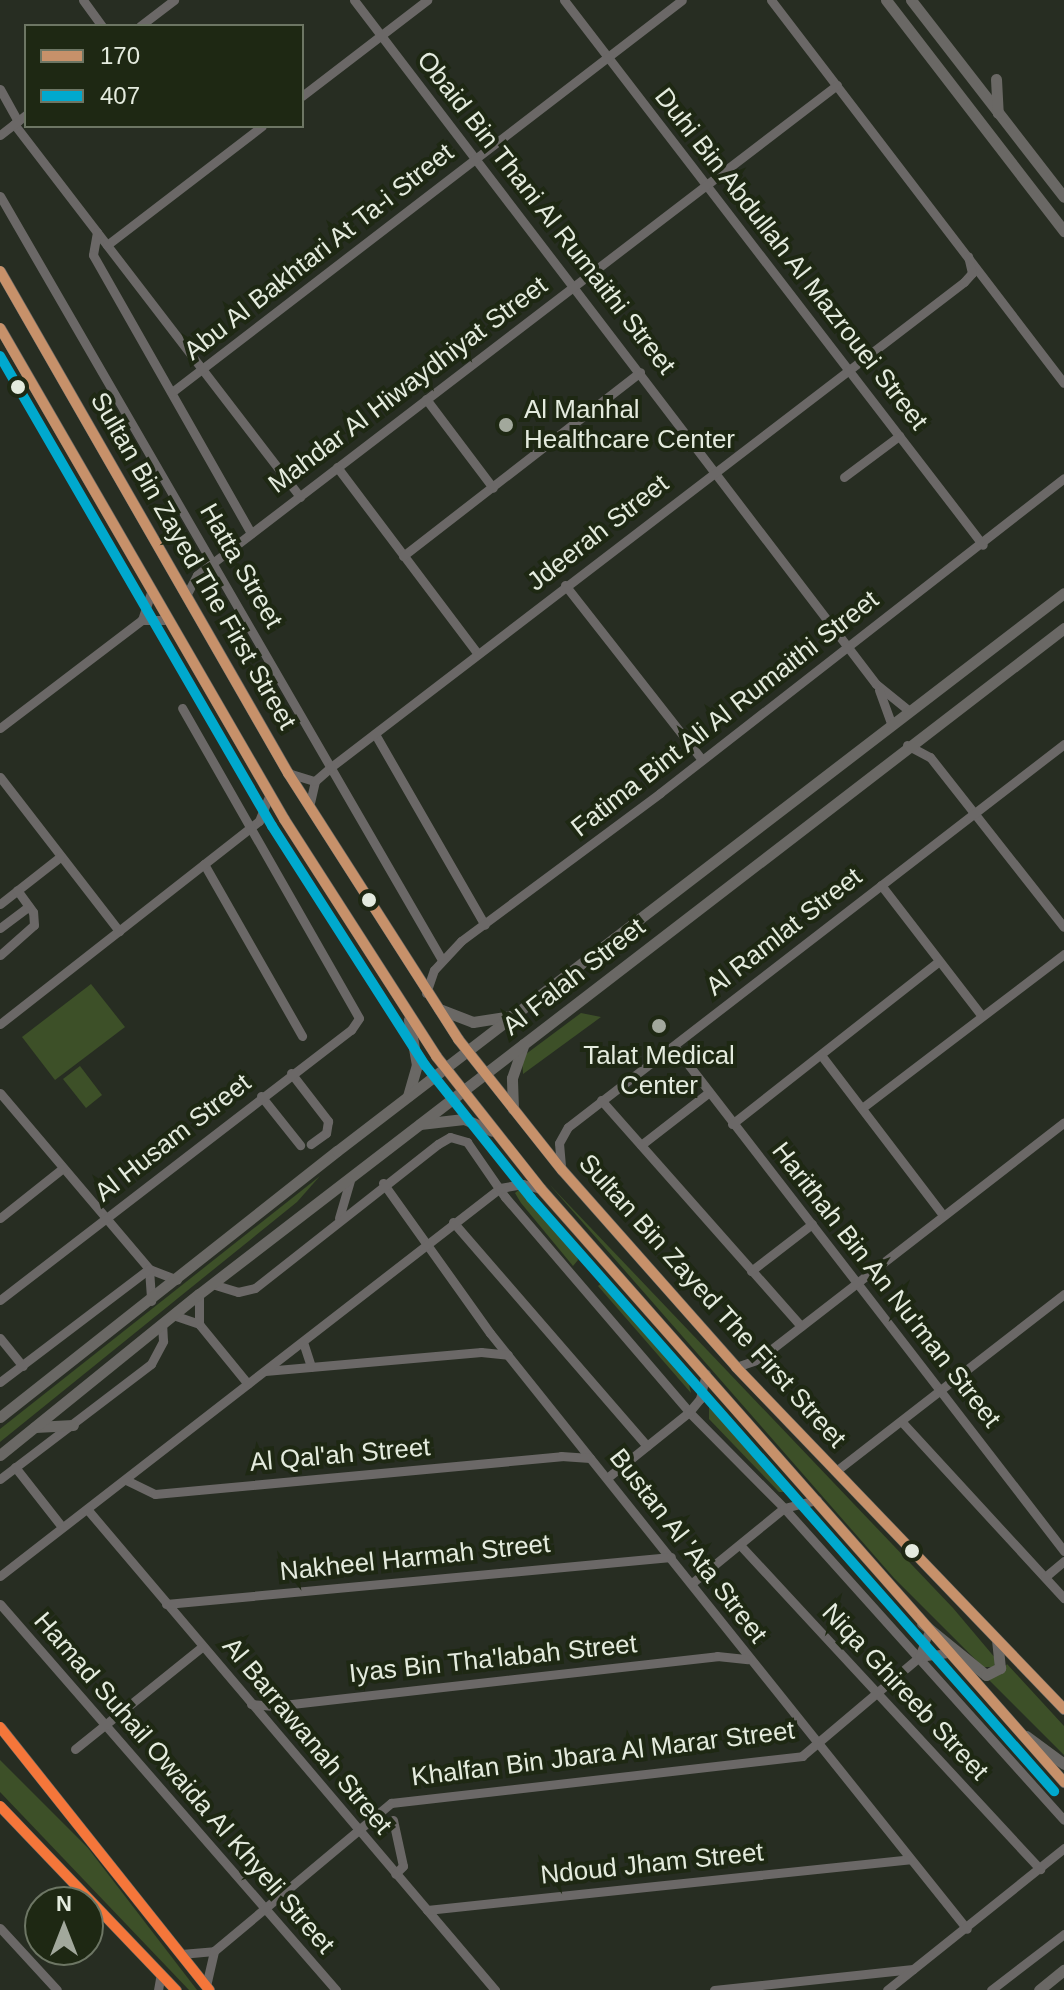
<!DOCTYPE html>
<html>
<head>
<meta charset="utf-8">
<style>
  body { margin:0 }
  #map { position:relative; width:1064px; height:1990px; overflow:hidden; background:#272d22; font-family:Helvetica,sans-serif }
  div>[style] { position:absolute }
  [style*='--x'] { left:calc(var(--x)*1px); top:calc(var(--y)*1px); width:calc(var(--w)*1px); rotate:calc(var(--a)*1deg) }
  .green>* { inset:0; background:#3d5028 }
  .minor>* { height:9px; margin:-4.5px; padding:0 4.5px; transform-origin:4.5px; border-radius:4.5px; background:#6b6867 }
  .major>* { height:11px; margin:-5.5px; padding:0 5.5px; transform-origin:5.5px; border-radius:5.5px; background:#6a6865 }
  .bus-1>* { height:10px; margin:-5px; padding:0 5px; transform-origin:5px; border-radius:5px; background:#c7916a }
  .bus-2>* { height:10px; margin:-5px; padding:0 5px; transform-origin:5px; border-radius:5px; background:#00a9ce }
  .bus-3>* { height:10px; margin:-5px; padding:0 5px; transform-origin:5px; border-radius:5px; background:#f5763a }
  .dots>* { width:22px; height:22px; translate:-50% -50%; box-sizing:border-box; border:4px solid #1e2813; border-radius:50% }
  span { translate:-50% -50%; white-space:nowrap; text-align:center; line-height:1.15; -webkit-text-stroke:8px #1e2813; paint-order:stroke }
  .street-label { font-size:26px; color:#e4ebde }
  .poi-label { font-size:26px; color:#e4ebde }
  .left { translate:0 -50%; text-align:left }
  .legend { position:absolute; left:24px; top:24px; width:280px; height:104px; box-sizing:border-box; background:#1e2813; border:2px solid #6d7664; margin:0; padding:10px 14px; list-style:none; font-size:24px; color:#e4ebde }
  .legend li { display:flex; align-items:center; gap:16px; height:40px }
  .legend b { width:40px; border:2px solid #6d7664 }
  .north { position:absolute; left:24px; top:1886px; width:80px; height:80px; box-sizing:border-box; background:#1e2813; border:2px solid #6d7664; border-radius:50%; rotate:0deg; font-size:22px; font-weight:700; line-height:32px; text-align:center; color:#e4ebde }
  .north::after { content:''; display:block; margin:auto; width:28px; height:36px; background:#a2a89c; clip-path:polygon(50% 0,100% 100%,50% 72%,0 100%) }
</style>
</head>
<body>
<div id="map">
  <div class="green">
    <div style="clip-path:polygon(91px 984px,125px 1027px,55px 1080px,22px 1037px)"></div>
    <div style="clip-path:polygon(581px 1013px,601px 1017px,523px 1074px,522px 1057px)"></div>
    <div style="clip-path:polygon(80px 1066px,102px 1095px,86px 1108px,63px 1079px)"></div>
    <div style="clip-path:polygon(320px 1176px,297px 1202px,0 1442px,0 1429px)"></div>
    <div style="clip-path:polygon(549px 1184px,953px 1608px,996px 1659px,994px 1667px,983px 1667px,894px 1578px)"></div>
    <div style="clip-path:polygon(521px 1188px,575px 1248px,578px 1260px,573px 1266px,521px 1203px,515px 1193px)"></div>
    <div style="clip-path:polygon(602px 1283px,685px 1369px,691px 1393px,598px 1286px)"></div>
    <div style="clip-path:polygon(709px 1406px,719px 1406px,790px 1492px,779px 1492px,709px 1419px)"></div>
    <div style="clip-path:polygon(1007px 1664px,1064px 1726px,1064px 1755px,988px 1679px,999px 1675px)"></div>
    <div style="clip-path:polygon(0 1760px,88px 1848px,197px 1990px,189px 1990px,0 1792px)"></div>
  </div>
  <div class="minor">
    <div style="--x:83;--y:0;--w:32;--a:54"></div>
    <div style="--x:354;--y:0;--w:860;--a:52.65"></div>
    <div style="--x:876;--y:684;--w:41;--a:39.1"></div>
    <div style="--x:564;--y:0;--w:687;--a:52.45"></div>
    <div style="--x:771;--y:0;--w:482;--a:52.6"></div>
    <div style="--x:140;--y:26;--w:43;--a:-37.4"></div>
    <div style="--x:0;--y:89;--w:37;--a:61"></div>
    <div style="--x:302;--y:96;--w:158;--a:-37.5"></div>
    <div style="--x:14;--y:124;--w:470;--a:52.5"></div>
    <div style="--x:0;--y:135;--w:33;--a:-38"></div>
    <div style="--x:0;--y:196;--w:883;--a:59.95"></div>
    <div style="--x:97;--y:232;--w:23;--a:100"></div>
    <div style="--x:93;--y:255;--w:320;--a:60.4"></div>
    <div style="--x:107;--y:245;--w:195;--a:-37.5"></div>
    <div style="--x:172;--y:392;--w:643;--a:-37.55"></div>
    <div style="--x:426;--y:399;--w:111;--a:53"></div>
    <div style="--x:337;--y:467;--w:234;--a:53"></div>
    <div style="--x:844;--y:477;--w:69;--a:-36.7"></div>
    <div style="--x:403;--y:556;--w:300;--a:-37.8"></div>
    <div style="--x:565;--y:585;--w:222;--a:51.9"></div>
    <div style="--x:188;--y:592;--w:19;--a:-62"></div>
    <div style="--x:197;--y:575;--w:806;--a:-37.44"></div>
    <div style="--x:142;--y:620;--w:32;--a:-72"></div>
    <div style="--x:879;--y:690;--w:35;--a:70"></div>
    <div style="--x:0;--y:728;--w:178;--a:-37.3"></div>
    <div style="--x:142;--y:620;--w:27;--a:0"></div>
    <div style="--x:375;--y:734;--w:220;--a:60.1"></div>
    <div style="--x:907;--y:745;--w:26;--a:28"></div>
    <div style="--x:930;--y:757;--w:216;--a:51.8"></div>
    <div style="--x:288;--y:773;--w:28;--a:17"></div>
    <div style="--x:0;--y:777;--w:195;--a:52.3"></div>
    <div style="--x:309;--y:807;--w:27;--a:-77"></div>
    <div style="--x:315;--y:781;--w:21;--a:-41"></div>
    <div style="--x:331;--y:767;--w:797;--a:-37.46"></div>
    <div style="--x:964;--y:282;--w:12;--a:-48"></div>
    <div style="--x:972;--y:273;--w:17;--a:-103"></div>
    <div style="--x:204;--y:864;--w:198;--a:60.3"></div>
    <div style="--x:881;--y:885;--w:165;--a:52.4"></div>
    <div style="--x:0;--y:904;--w:76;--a:-38.1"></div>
    <div style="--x:0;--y:928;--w:36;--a:-37"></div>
    <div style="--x:0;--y:955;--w:45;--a:-41.4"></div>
    <div style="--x:34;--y:925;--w:13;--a:-94"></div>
    <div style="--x:33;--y:912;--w:27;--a:-126"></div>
    <div style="--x:426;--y:993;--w:24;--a:-71"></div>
    <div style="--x:434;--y:970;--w:40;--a:-47"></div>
    <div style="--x:461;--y:941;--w:248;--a:-36.6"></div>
    <div style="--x:660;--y:793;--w:512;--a:-37.94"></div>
    <div style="--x:0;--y:1024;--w:329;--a:-38.1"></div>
    <div style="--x:259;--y:821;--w:29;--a:-68"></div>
    <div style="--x:674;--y:1046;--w:638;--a:52.32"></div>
    <div style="--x:821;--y:1055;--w:201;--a:52.7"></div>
    <div style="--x:291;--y:1073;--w:61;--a:52.4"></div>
    <div style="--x:328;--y:1121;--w:12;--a:99"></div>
    <div style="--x:326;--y:1133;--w:19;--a:144"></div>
    <div style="--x:0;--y:1093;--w:231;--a:49.7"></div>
    <div style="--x:149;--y:1269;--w:30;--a:21"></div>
    <div style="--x:261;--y:1096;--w:63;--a:51.5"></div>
    <div style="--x:601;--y:1100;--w:302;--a:48.5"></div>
    <div style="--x:862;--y:1108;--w:254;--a:-37.3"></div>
    <div style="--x:732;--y:1124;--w:263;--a:-38.2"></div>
    <div style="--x:641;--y:1145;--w:85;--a:-37.8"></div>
    <div style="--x:561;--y:1166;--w:23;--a:-95"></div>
    <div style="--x:559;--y:1143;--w:18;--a:-61"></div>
    <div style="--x:568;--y:1127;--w:627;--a:-37.67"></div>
    <div style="--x:383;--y:1183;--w:184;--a:54.5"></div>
    <div style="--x:490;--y:1333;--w:763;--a:51.33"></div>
    <div style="--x:0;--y:1218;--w:80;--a:-38.4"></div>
    <div style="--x:339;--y:1218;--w:43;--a:-73.7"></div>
    <div style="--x:453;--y:1222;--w:296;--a:49.1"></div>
    <div style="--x:149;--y:1269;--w:32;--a:86"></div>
    <div style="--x:751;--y:1271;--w:77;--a:-37.6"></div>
    <div style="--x:212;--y:1284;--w:27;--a:17"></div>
    <div style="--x:238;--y:1292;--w:17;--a:-13"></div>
    <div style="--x:255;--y:1288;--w:233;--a:-38.2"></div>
    <div style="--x:438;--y:1144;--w:14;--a:-30"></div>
    <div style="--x:450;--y:1137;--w:18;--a:16"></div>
    <div style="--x:467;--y:1142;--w:67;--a:55.4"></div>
    <div style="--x:505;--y:1197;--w:283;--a:49.4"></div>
    <div style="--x:689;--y:1412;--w:135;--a:45.3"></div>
    <div style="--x:784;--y:1508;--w:419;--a:48.1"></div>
    <div style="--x:0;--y:1300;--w:443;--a:-37.6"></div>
    <div style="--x:351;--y:1030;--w:14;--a:-56"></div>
    <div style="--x:359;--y:1018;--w:357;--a:-119.7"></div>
    <div style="--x:173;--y:1315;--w:28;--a:19"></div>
    <div style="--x:199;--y:1324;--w:77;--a:50.8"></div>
    <div style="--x:199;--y:1324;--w:30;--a:-90"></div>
    <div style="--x:0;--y:1338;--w:36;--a:51"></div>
    <div style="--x:303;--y:1342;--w:26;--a:72"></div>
    <div style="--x:736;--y:1367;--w:24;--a:-19"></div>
    <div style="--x:759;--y:1359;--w:386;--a:-37.8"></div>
    <div style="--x:265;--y:1371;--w:217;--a:-5"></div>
    <div style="--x:481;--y:1352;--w:27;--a:6"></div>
    <div style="--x:0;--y:1382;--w:187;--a:-37.2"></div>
    <div style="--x:901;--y:1421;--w:241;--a:47.4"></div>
    <div style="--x:15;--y:1467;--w:76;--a:51.9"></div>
    <div style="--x:836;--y:1471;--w:289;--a:-37.8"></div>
    <div style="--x:607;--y:1478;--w:105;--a:-38.8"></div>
    <div style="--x:689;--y:1412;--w:17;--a:-50"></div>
    <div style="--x:700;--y:1399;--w:26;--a:-77"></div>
    <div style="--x:0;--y:1479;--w:190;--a:-37.3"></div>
    <div style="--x:151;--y:1364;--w:26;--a:-62"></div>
    <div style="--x:163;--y:1341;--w:18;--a:-93"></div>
    <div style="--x:126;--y:1480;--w:32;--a:26"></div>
    <div style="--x:155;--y:1494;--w:408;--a:-5.3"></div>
    <div style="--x:561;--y:1456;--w:29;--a:4"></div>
    <div style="--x:87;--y:1509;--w:631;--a:49.69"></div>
    <div style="--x:740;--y:1545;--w:442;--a:47.2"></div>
    <div style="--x:0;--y:1576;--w:633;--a:-37.81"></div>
    <div style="--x:500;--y:1188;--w:23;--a:-10"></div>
    <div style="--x:523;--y:1184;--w:19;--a:16"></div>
    <div style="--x:1045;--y:1577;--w:25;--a:-40"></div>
    <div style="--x:692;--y:1583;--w:119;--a:-39.2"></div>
    <div style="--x:784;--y:1508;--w:34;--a:-14"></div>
    <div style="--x:0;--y:1604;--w:512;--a:48.96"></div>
    <div style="--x:166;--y:1604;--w:507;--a:-5.32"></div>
    <div style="--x:919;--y:1657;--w:27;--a:-8"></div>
    <div style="--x:251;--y:1704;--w:23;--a:5"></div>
    <div style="--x:274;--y:1706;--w:446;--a:-6.4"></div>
    <div style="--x:717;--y:1656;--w:31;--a:6"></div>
    <div style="--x:75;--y:1749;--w:163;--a:-38.8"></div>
    <div style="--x:393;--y:1820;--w:47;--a:77.7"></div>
    <div style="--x:403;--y:1866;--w:11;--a:135"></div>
    <div style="--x:427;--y:1910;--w:486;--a:-6"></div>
    <div style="--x:0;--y:1928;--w:84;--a:47.4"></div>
    <div style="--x:181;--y:1954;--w:33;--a:-5"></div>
    <div style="--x:206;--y:1986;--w:36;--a:-77"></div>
    <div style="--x:214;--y:1951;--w:231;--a:-39.9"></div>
    <div style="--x:391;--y:1803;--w:414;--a:-6.5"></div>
    <div style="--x:802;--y:1756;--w:153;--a:-40.2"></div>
    <div style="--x:919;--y:1657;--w:26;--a:-69"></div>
    <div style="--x:158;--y:1990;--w:17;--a:-80"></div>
    <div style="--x:714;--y:1990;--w:200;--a:-6"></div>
    <div style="--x:887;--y:1990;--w:227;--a:-38.7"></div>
    <div style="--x:991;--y:1990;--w:92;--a:-37.5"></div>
  </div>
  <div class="major">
    <div style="--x:886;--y:0;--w:292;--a:52.4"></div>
    <div style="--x:911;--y:0;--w:249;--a:52.2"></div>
    <div style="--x:996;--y:79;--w:34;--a:87"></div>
    <div style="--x:0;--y:271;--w:579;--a:60.16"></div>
    <div style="--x:288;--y:773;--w:316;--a:57.4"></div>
    <div style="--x:458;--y:1039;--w:167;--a:51.6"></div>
    <div style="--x:562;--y:1170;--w:263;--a:48.5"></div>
    <div style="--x:736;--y:1367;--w:474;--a:46.2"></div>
    <div style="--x:0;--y:328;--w:567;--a:59.95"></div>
    <div style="--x:284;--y:819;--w:282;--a:57.3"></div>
    <div style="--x:436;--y:1056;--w:169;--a:51.7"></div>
    <div style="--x:541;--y:1189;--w:791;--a:48.59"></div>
    <div style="--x:439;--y:1009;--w:36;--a:21"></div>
    <div style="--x:473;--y:1022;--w:38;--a:-9"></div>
    <div style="--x:408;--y:1096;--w:32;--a:-74"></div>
    <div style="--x:417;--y:1065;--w:46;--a:-100.1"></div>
    <div style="--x:513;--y:1109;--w:31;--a:-92"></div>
    <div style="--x:512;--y:1078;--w:36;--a:-71"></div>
    <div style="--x:420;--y:1124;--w:44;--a:-6.5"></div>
    <div style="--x:464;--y:1119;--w:30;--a:23"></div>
    <div style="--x:0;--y:1417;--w:429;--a:-38.3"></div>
    <div style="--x:337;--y:1151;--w:916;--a:-37.51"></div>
    <div style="--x:35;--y:1427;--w:38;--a:-3"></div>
    <div style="--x:0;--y:1455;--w:256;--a:-39"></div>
    <div style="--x:199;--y:1294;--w:1092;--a:-37.59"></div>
    <div style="--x:922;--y:1623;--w:82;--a:39.1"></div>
    <div style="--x:986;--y:1675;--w:16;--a:-27"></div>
    <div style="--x:1000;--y:1668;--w:29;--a:-96"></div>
    <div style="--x:0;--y:1727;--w:336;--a:51.5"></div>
    <div style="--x:1026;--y:1736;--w:47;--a:36.4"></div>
    <div style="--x:0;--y:1806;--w:255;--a:46.3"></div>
    <div style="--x:1039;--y:1990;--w:32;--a:-39"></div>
  </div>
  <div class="bus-1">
    <div style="--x:0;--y:271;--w:579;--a:60.16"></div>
    <div style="--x:288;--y:773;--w:316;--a:57.4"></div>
    <div style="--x:458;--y:1039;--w:167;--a:51.6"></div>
    <div style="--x:562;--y:1170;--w:263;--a:48.5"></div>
    <div style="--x:736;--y:1367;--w:474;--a:46.2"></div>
    <div style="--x:0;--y:328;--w:567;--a:59.95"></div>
    <div style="--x:284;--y:819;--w:282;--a:57.3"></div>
    <div style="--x:436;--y:1056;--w:169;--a:51.7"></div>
    <div style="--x:541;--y:1189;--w:791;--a:48.59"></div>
  </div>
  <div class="bus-2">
    <div style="--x:0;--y:356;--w:543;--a:59.94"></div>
    <div style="--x:272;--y:826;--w:284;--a:57.4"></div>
    <div style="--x:425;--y:1065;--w:170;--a:51.4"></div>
    <div style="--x:531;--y:1198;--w:791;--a:48.59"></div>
  </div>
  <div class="bus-3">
    <div style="--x:0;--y:1727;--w:336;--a:51.5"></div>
    <div style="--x:0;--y:1806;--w:255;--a:46.3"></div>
  </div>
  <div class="dots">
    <div style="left:18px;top:387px;background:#e4ebde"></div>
    <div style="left:506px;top:425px;background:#a2a89c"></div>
    <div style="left:369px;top:900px;background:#e4ebde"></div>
    <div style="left:659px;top:1026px;background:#a2a89c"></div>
    <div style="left:912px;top:1551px;background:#e4ebde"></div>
  </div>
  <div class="street-label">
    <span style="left:546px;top:213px;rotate:52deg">Obaid Bin Thani Al Rumaithi Street</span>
    <span style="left:319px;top:252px;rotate:-38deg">Abu Al Bakhtari At Ta-i Street</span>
    <span style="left:791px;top:259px;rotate:52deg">Duhi Bin Abdullah Al Mazrouei Street</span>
    <span style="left:408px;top:385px;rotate:-37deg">Mahdar Al Hiwaydhiyat Street</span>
    <span style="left:598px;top:533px;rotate:-38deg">Jdeerah Street</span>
    <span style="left:193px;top:561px;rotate:60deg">Sultan Bin Zayed The First Street</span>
    <span style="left:241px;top:566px;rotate:60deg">Hatta Street</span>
    <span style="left:725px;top:714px;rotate:-38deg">Fatima Bint Ali Al Rumaithi Street</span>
    <span style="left:784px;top:932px;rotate:-38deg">Al Ramlat Street</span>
    <span style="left:574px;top:977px;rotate:-38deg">Al Falah Street</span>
    <span style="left:173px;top:1138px;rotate:-38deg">Al Husam Street</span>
    <span style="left:886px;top:1285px;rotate:52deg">Harithah Bin An Nu'man Street</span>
    <span style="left:712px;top:1301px;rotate:48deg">Sultan Bin Zayed The First Street</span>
    <span style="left:340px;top:1455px;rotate:-5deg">Al Qal'ah Street</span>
    <span style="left:688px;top:1546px;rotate:52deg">Bustan Al 'Ata Street</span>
    <span style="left:415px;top:1558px;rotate:-6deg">Nakheel Harmah Street</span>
    <span style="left:493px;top:1659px;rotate:-6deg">Iyas Bin Tha'labah Street</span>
    <span style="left:905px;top:1692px;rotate:47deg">Niqa Ghireeb Street</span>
    <span style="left:307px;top:1736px;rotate:50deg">Al Barrawanah Street</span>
    <span style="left:603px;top:1754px;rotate:-7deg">Khalfan Bin Jbara Al Marar Street</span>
    <span style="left:184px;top:1783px;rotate:49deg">Hamad Suhail Owaida Al Khyeli Street</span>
    <span style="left:652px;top:1864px;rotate:-6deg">Ndoud Jham Street</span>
  </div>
  <div class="poi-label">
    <span class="left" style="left:524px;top:425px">Al Manhal<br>Healthcare Center</span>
    <span style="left:659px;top:1071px">Talat Medical<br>Center</span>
  </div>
  <ul class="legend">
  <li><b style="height:10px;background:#c7916a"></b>170</li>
  <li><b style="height:10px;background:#00a9ce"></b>407</li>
  </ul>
  <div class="north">N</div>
</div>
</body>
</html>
